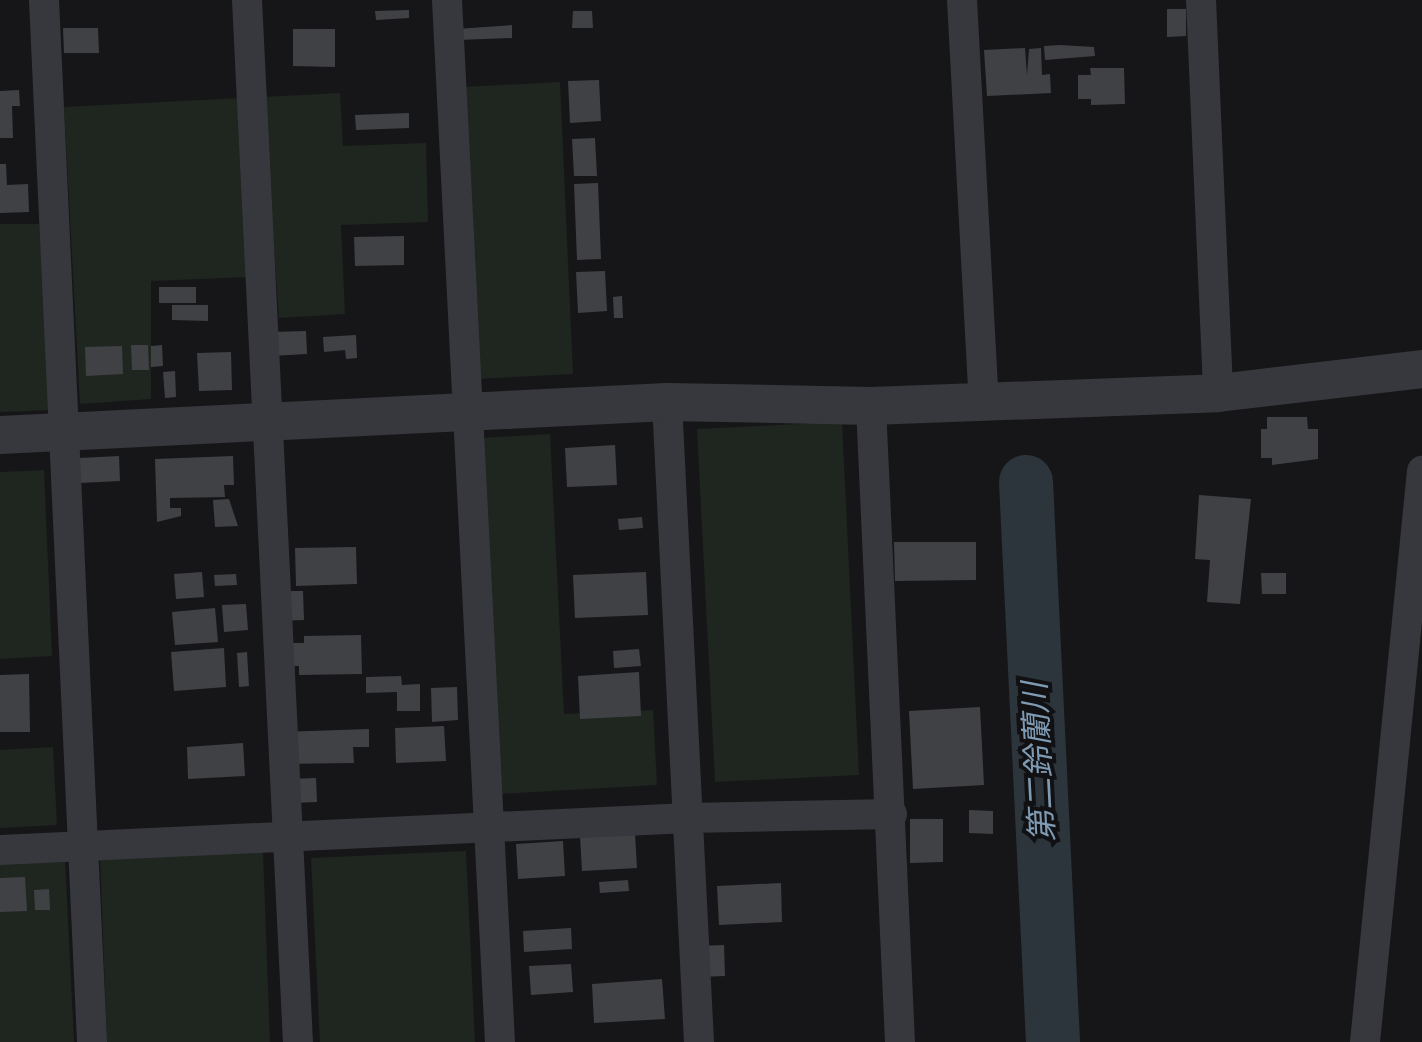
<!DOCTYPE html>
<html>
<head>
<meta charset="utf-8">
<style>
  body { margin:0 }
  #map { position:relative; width:1422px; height:1042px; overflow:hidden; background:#161618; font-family:Signika,"Noto Sans JP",sans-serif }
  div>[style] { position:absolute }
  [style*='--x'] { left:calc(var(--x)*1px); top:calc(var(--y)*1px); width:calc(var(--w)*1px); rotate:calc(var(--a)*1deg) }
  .green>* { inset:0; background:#1e261f }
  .river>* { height:54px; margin:-27px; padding:0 27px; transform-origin:27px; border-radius:27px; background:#2c353c }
  .building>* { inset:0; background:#404145 }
  .minor>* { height:30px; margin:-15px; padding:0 15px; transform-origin:15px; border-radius:15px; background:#37383d }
  .tertiary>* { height:38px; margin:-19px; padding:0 19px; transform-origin:19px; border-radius:19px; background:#37383d }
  span { translate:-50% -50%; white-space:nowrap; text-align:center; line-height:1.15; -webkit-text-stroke:8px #111113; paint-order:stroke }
  .water-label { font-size:32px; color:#7f9bb3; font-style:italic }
</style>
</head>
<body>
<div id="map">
  <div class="green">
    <div style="clip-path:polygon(560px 82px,573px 374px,476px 379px,463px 87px)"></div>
    <div style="clip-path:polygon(340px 93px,343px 146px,426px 143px,428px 222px,341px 225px,345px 314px,279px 318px,263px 97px)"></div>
    <div style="clip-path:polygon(241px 98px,249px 277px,151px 281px,151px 399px,80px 404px,64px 107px)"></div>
    <div style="clip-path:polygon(0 224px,39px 224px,54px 410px,0 412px)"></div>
    <div style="clip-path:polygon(842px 422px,859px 775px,715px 782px,697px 429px)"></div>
    <div style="clip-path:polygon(550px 434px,564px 714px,653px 710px,657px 785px,498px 794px,481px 438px)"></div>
    <div style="clip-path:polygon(44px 470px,52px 656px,0 659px,0 472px)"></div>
    <div style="clip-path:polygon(53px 747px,57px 825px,0 828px,0 750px)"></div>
    <div style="clip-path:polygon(263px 851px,270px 1042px,107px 1042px,100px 857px)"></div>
    <div style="clip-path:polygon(466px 851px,475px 1042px,320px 1042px,311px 858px)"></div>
    <div style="clip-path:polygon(65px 858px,74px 1042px,0 1042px,0 861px)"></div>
  </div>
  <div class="river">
    <div style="--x:1026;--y:482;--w:561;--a:87.24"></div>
  </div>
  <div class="building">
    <div style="clip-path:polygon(1167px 9px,1186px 9px,1186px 36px,1167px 37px)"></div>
    <div style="clip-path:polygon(409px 10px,409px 18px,376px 20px,375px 11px)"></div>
    <div style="clip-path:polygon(573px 11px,592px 11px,593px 28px,572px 28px)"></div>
    <div style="clip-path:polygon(512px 25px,512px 38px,458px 40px,457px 29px)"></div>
    <div style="clip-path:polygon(63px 28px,98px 28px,99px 53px,64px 53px)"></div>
    <div style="clip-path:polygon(293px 29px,335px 29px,335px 67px,293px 66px)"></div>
    <div style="clip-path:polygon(1060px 45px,1094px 47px,1095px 56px,1045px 60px,1044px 46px)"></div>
    <div style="clip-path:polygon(1025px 48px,1027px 75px,1029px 49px,1041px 48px,1042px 75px,1050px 74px,1051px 93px,987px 96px,984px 50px)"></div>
    <div style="clip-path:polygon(1090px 68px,1124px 68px,1125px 104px,1091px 105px,1091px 99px,1078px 99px,1078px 75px,1091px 75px)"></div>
    <div style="clip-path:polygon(599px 80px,601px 121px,570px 123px,568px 81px)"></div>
    <div style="clip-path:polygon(19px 90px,20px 106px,12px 106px,13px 138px,0 138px,0 91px)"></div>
    <div style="clip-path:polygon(409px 113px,409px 128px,356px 130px,355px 115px)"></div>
    <div style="clip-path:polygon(595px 138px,597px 176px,574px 176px,572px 139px)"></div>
    <div style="clip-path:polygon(0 164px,6px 164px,7px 185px,28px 184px,29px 212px,0 213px)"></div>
    <div style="clip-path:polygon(598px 183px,601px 259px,577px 260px,574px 184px)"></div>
    <div style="clip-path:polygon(404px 236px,404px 265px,355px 266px,354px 237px)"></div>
    <div style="clip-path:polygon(605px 271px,607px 311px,578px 313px,576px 272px)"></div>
    <div style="clip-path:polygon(159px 287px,196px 287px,196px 303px,159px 303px)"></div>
    <div style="clip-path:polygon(622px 296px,623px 318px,614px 318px,613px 297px)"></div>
    <div style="clip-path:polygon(172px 305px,208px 305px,208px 321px,172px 320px)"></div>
    <div style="clip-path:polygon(306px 331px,307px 354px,271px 356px,270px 332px)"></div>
    <div style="clip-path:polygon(356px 335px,357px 358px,346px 359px,345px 350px,324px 352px,323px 337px)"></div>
    <div style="clip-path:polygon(131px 345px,148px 345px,149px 370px,132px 370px)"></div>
    <div style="clip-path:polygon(162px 345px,163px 366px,151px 367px,151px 346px)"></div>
    <div style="clip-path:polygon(122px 346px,123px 374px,86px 376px,85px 347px)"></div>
    <div style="clip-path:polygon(231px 352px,232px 390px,199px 391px,197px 353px)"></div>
    <div style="clip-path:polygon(175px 371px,176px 397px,165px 398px,163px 372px)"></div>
    <div style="clip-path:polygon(1267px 417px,1307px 417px,1308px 429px,1318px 429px,1318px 459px,1272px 465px,1272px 458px,1261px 458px,1261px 429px,1267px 429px)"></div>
    <div style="clip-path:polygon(615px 445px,617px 485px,567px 487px,565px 448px)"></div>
    <div style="clip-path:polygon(119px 456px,120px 481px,80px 483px,79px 458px)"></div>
    <div style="clip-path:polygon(233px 456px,234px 485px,224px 485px,225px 497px,170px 498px,170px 508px,181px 508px,181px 516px,157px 522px,155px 459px)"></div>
    <div style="clip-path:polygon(1199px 495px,1251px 499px,1240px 604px,1207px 602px,1210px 560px,1195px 559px)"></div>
    <div style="clip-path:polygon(229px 499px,238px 526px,215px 527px,213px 500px)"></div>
    <div style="clip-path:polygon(642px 517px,643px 528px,619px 530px,618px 519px)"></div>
    <div style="clip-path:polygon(894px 542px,976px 542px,976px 580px,895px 581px)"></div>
    <div style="clip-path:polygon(356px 547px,357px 584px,296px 586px,295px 548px)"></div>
    <div style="clip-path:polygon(202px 572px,204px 597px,176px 599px,174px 574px)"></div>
    <div style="clip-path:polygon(646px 572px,648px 615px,575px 618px,573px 575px)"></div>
    <div style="clip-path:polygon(1261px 573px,1286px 573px,1286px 594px,1262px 594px)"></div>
    <div style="clip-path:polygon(236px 574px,237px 585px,215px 586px,214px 575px)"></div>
    <div style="clip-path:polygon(279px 591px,303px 591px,304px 620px,279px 621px)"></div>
    <div style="clip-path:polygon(246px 604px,248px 630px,224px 632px,222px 605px)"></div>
    <div style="clip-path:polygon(215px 608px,218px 642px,175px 645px,172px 612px)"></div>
    <div style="clip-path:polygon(361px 635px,362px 674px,299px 675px,299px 666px,291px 666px,291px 643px,304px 643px,304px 636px)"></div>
    <div style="clip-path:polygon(224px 648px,226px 687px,174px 691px,171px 652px)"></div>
    <div style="clip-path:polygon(639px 649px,641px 666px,614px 668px,613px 651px)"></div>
    <div style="clip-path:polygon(247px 652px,249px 686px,239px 687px,237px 653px)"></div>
    <div style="clip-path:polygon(639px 672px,641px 716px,580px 719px,578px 676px)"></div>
    <div style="clip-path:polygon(29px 674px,30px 732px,0 732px,0 675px)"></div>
    <div style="clip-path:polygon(401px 676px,402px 685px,420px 684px,420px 711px,397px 711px,397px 692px,366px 693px,366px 677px)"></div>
    <div style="clip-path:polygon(457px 687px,458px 720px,432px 722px,431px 688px)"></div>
    <div style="clip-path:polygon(980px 707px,984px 785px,913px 789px,909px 711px)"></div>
    <div style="clip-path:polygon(444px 726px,446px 761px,396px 763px,395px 728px)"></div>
    <div style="clip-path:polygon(369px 729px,369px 747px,353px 747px,354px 763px,282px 764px,281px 732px)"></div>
    <div style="clip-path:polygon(243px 743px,245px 776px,188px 779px,187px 747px)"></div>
    <div style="clip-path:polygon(316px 778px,317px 802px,291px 803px,290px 779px)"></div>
    <div style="clip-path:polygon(969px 810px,993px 811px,993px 834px,969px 833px)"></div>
    <div style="clip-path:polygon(910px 819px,943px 819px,943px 862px,910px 863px)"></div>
    <div style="clip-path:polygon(635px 833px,637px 868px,582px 871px,580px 836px)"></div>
    <div style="clip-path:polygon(563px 841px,565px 876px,518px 879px,516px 844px)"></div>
    <div style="clip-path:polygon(25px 877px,27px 911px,0 912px,0 878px)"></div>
    <div style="clip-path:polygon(628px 880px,629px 891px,600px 893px,599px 882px)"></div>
    <div style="clip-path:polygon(781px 883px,782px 922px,719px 925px,717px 886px)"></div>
    <div style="clip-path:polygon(49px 889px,50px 910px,35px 910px,34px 890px)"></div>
    <div style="clip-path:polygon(571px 928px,572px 949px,524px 952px,523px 931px)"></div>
    <div style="clip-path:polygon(724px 945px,725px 976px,698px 977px,697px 946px)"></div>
    <div style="clip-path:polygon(571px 964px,573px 992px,531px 995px,529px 966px)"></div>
    <div style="clip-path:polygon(662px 979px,665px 1019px,594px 1023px,592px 984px)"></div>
  </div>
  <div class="minor">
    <div style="--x:44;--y:0;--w:1043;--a:87.36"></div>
    <div style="--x:247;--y:0;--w:1043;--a:87.2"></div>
    <div style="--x:447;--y:0;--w:1043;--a:87.09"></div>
    <div style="--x:962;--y:0;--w:401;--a:86.9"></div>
    <div style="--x:1201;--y:0;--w:393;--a:87.5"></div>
    <div style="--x:667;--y:402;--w:641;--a:87.14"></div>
    <div style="--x:871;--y:406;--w:637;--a:87.39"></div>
    <div style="--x:0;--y:850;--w:689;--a:-2.66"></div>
    <div style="--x:688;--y:818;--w:204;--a:-1.1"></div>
    <div style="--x:1365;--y:1042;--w:574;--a:-84.3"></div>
  </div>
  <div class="tertiary">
    <div style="--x:0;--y:435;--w:668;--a:-2.83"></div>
    <div style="--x:667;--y:402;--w:204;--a:1.1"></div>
    <div style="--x:871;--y:406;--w:347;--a:-2.1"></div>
    <div style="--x:1218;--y:393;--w:205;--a:-6.7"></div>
  </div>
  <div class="water-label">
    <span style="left:1040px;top:762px;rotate:-93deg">第二鈴蘭川</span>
  </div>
</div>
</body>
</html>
